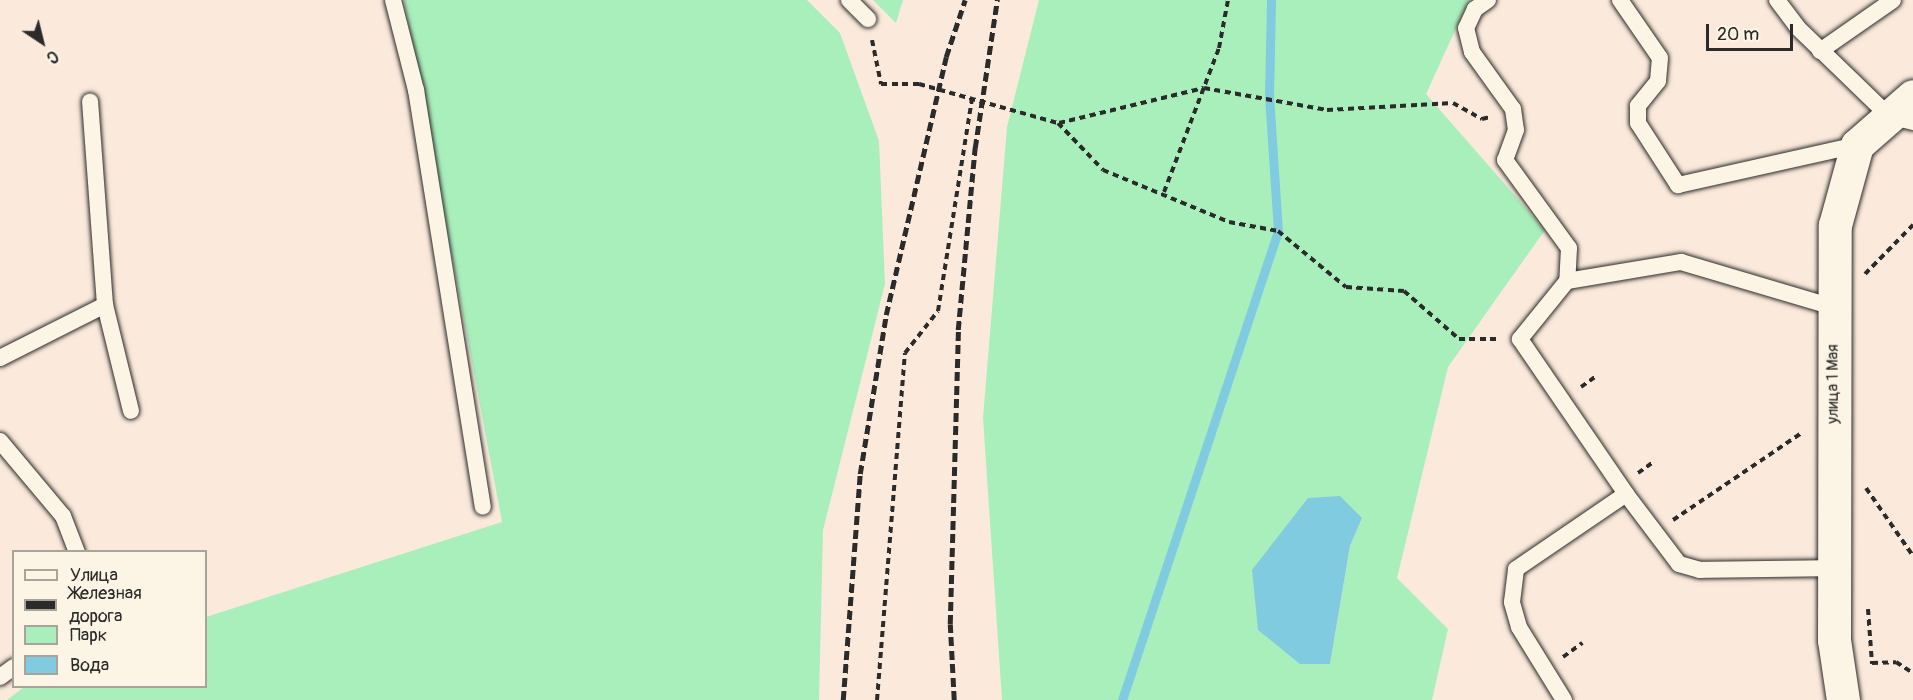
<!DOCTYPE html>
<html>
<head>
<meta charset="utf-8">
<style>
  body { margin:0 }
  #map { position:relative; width:1913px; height:700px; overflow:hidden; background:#fbe9db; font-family:Pangolin,sans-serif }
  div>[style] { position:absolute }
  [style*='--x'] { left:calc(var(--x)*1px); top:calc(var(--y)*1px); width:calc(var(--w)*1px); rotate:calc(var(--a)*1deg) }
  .green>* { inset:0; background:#a9efbc }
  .water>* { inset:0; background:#81cbe1 }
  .stream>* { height:9px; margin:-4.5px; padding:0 4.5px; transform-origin:4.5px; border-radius:4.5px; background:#81cbe1 }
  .path>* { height:4px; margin-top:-2px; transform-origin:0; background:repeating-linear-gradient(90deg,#2b2b2b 0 6px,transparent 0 10.5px) }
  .roads { filter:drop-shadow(0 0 2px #2b2b2b) drop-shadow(0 0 2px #2b2b2b) }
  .service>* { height:16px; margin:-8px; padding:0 8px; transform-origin:8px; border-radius:8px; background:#fcf5e5 }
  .minor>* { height:33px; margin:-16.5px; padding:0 16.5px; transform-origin:16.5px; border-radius:16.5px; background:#fcf5e5 }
  .rail>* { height:4.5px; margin-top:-2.25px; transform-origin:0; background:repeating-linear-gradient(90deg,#2b2b2b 0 9px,transparent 0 13.5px) }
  span { translate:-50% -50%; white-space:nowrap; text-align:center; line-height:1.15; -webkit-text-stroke:5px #fcf5e5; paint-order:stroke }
  .street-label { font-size:16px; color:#2b2b2b }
  .legend { position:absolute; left:12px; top:550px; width:195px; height:138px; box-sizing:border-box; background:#fcf5e5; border:2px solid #a8a49b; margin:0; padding:8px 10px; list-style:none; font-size:18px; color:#2b2b2b }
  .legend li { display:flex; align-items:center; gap:12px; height:30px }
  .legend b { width:30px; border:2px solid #a8a49b }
  .north { position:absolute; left:12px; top:12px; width:60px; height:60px; -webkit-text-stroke:4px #fcf5e5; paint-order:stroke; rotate:145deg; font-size:16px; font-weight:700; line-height:24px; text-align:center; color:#2b2b2b }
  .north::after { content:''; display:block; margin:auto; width:21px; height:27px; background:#2b2b2b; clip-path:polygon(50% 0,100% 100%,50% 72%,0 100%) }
  .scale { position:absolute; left:1706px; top:24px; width:87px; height:27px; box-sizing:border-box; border:3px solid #2b2b2b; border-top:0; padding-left:8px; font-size:18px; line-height:21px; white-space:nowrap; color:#2b2b2b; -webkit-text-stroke:4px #fcf5e5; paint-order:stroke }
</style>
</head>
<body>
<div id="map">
  <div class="green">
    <div style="clip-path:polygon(404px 0,807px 0,840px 33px,879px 141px,885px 284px,823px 530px,819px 700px,7px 700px,24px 687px,206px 686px,206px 617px,502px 522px)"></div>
    <div style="clip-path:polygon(873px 0,903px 0,896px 23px)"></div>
    <div style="clip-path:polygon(evenodd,1039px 0,1469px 0,1426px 94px,1545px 230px,1448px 367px,1397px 578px,1448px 629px,1432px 700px,1002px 700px,983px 418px,1007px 127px,1039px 0,1362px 518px,1350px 546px,1330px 664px,1252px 570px,1362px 518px)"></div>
  </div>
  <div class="water">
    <div style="clip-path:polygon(1340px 496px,1362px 518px,1350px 546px,1330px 664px,1300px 664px,1258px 630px,1252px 570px,1308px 498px)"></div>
  </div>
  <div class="stream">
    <div style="--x:1122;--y:700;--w:494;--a:-71.6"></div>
    <div style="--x:1278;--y:231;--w:134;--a:-93.8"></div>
    <div style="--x:1269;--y:97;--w:97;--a:-88.8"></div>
  </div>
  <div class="path">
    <div style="--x:872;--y:40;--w:45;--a:78.4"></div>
    <div style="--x:881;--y:84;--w:38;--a:0"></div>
    <div style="--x:919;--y:84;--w:144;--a:15.7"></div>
    <div style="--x:1058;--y:123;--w:65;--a:46.2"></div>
    <div style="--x:1103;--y:170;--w:136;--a:22.4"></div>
    <div style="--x:1229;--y:222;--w:50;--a:10.4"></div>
    <div style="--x:1278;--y:231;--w:88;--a:39.5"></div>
    <div style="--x:1346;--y:287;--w:58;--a:3.9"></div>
    <div style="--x:1404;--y:291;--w:73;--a:41.1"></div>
    <div style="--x:1459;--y:339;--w:41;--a:0"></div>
    <div style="--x:1059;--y:123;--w:149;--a:-13.6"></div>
    <div style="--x:1204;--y:88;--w:125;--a:10.1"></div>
    <div style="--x:1327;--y:110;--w:126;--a:-3.2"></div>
    <div style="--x:1453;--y:103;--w:33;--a:29"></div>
    <div style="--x:1482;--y:119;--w:8;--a:-14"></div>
    <div style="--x:1164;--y:192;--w:154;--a:-69.1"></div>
    <div style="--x:1219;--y:48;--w:49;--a:-79.4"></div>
    <div style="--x:1865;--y:274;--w:69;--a:-45.6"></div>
    <div style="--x:1581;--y:387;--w:17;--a:-36"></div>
    <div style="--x:1638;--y:473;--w:17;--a:-36"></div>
    <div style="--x:1866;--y:488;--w:83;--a:55.3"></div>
    <div style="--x:1673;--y:520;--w:157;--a:-34.1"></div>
    <div style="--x:1868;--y:609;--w:55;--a:85.8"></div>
    <div style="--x:1563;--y:657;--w:24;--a:-36"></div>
    <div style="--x:1872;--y:663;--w:24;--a:-2"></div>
    <div style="--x:1896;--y:662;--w:20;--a:33"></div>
    <div style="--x:877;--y:700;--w:348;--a:-85.4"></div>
    <div style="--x:905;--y:353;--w:53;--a:-51.8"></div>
    <div style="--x:938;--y:311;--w:216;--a:-80.9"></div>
  </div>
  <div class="roads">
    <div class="service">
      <div style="--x:393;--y:0;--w:93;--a:75.7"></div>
      <div style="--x:416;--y:90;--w:422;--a:80.9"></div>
      <div style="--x:849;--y:0;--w:27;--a:45"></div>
      <div style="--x:1488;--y:0;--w:16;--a:145"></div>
      <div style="--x:1475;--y:9;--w:21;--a:115"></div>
      <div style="--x:1466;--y:28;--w:25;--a:76"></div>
      <div style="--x:1472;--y:52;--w:70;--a:54.3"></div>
      <div style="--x:1513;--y:109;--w:21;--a:82"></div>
      <div style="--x:1516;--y:130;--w:32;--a:110"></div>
      <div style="--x:1505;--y:160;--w:109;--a:54"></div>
      <div style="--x:1569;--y:248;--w:33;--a:93"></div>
      <div style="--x:1567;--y:281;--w:75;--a:129"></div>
      <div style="--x:1520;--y:339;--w:188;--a:55.6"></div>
      <div style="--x:1620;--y:0;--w:70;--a:55.4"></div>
      <div style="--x:1660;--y:58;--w:23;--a:95"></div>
      <div style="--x:1658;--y:81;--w:32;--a:129"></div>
      <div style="--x:1638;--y:106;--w:17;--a:90"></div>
      <div style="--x:1638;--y:123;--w:74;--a:57.2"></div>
      <div style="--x:1678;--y:185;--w:183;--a:-12.6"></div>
      <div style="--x:1777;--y:0;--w:34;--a:53"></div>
      <div style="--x:1797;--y:27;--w:128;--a:44.1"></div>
      <div style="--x:1889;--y:116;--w:25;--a:14"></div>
      <div style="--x:1820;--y:51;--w:89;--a:-34.9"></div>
      <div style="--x:1567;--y:281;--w:116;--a:-9.5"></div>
      <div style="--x:1681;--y:262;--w:159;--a:16.5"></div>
      <div style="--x:105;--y:305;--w:109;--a:76.2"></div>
      <div style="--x:0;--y:358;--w:118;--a:-26.8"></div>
      <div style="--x:105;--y:305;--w:204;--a:-94.2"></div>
      <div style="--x:0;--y:441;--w:98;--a:50"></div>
      <div style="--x:63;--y:516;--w:39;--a:69"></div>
      <div style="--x:0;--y:677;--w:17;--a:-36"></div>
      <div style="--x:1564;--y:700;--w:86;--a:-121.7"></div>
      <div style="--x:1519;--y:627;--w:26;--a:-106"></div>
      <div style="--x:1512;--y:602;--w:33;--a:-83"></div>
      <div style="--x:1516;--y:569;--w:133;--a:-34.3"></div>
      <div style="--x:1626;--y:494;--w:88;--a:52.9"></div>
      <div style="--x:1679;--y:564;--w:22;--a:16"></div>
      <div style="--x:1700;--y:570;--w:135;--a:-0.8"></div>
    </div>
    <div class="minor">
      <div style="--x:1843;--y:700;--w:61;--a:-98.5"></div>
      <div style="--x:1834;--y:640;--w:415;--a:-89.9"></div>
      <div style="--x:1835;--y:225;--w:83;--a:-74.6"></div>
      <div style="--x:1857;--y:145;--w:74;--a:-41.2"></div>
    </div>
  </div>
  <div class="rail">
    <div style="--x:843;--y:700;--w:227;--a:-85.7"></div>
    <div style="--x:860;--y:474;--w:161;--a:-80.7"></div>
    <div style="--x:886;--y:315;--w:265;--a:-76.9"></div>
    <div style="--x:946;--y:57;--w:60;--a:-71.6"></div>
    <div style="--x:954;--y:700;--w:76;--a:-93"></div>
    <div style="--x:950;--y:624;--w:294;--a:-88.4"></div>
    <div style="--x:958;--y:330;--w:183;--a:-84.7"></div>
    <div style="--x:975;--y:148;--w:150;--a:-81.5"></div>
  </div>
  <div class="street-label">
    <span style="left:1833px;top:384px;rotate:-90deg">улица 1 Мая</span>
  </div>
  <ul class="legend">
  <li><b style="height:8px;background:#fcf5e5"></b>Улица</li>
  <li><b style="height:8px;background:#2b2b2b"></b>Железная дорога</li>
  <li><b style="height:16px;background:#a9efbc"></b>Парк</li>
  <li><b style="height:16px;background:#81cbe1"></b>Вода</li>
  </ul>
  <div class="north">С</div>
  <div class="scale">20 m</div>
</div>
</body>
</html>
